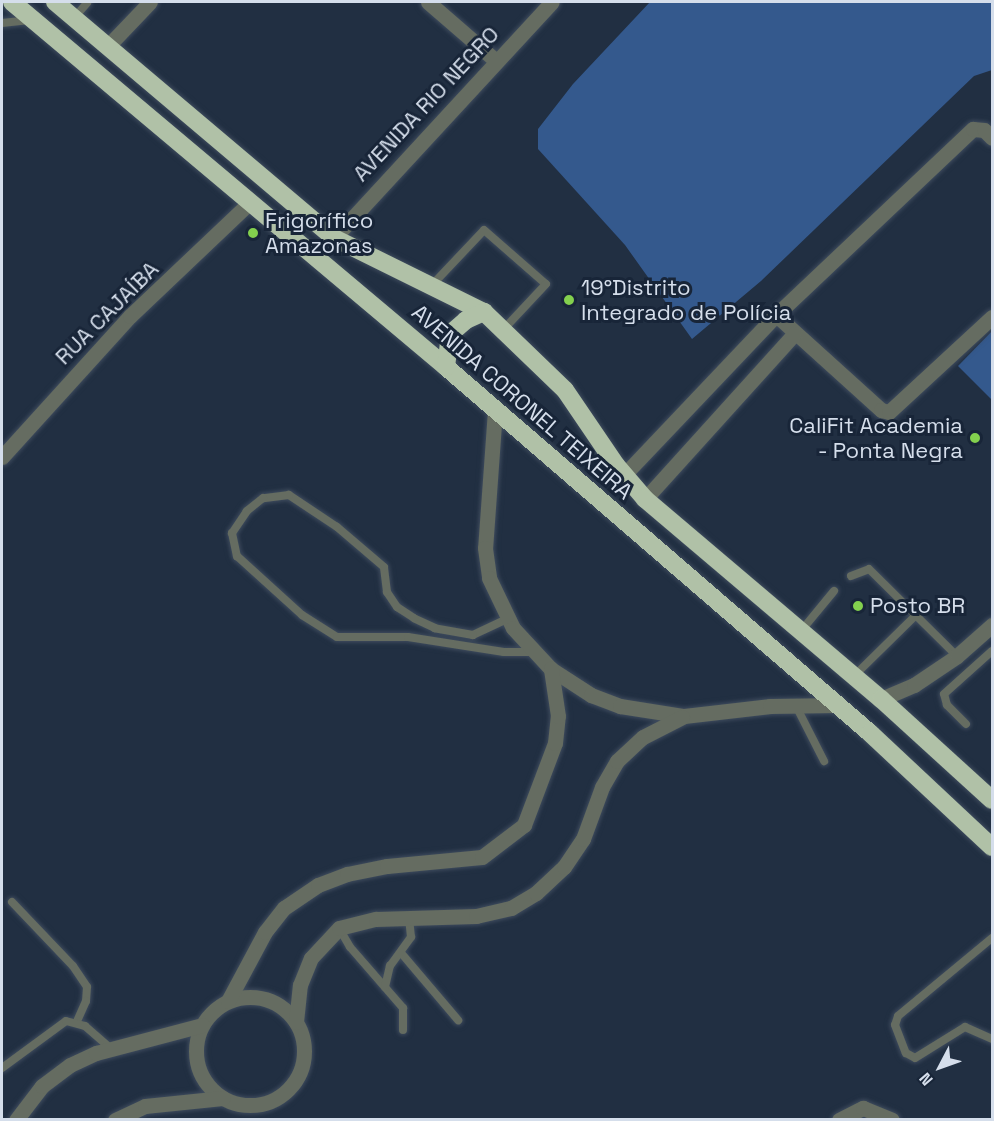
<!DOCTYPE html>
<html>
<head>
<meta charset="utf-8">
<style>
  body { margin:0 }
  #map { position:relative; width:994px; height:1121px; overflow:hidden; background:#212f42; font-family:"Space Grotesk",sans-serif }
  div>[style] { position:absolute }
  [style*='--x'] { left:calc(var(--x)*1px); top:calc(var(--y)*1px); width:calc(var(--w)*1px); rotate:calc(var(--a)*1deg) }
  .green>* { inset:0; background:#34598d }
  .roads { filter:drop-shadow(0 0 2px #3e4b5d) drop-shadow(0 0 2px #3e4b5d) }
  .lane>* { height:8px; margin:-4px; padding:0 4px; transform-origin:4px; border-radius:4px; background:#656c61 }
  .street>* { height:15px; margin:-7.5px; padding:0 7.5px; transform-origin:7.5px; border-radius:7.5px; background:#656c61 }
  .street>.ring { margin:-7.5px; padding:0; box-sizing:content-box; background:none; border:15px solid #656c61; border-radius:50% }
  .highway>* { height:18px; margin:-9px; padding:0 9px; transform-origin:9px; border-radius:9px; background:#b0c1a7 }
  .dots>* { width:16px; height:16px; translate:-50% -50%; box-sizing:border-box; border:3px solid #182538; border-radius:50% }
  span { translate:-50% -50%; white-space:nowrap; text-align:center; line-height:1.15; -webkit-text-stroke:6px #182538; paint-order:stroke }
  .street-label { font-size:22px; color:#d5deeb }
  .poi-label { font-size:22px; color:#d5deeb }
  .left { translate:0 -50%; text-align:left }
  .right { translate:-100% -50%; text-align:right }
  .frame { position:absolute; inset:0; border:3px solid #d5deeb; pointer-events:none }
  .north { position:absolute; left:910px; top:1037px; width:60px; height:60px; -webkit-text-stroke:4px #182538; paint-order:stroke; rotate:229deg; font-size:16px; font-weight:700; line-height:24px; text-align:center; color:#d5deeb }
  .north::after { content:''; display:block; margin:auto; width:21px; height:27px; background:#d5deeb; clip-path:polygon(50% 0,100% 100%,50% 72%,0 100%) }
</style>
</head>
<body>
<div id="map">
  <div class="green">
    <div style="clip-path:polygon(650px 2px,992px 2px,992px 70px,974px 76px,761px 281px,692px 339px,625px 245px,538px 149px,538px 129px,573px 84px)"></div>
    <div style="clip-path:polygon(992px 331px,992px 400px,958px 366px)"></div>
  </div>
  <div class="roads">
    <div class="lane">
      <div style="--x:74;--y:18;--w:20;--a:-49"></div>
      <div style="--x:2;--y:23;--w:28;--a:-6"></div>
      <div style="--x:433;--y:284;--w:74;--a:-46.6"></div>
      <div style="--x:484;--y:230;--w:82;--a:41.1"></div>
      <div style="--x:546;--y:284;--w:63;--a:133.1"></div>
      <div style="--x:851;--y:576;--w:19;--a:-21"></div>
      <div style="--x:869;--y:569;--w:124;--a:44.7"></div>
      <div style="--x:507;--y:619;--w:38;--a:155"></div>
      <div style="--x:473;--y:635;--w:39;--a:-170"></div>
      <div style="--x:435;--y:628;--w:23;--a:-155"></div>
      <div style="--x:414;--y:618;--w:20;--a:-147"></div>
      <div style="--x:397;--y:607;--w:18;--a:-124"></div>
      <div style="--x:387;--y:592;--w:25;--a:-97"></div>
      <div style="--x:384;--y:567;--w:62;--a:-139.6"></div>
      <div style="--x:337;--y:527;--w:58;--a:-146.3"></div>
      <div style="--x:289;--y:495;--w:26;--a:173"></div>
      <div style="--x:263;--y:498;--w:21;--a:141"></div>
      <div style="--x:247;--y:511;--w:27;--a:124"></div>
      <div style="--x:232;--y:533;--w:24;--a:78"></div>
      <div style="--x:237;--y:556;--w:88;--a:42.2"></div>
      <div style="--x:302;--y:615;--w:41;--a:32.2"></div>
      <div style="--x:337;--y:637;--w:71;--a:0"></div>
      <div style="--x:408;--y:637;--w:97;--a:8.9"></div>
      <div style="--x:504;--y:652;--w:28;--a:0"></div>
      <div style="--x:801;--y:631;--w:52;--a:-50.5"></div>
      <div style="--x:854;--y:676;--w:87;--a:-44.5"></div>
      <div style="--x:796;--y:706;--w:62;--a:63"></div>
      <div style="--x:966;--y:724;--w:27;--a:-135"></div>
      <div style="--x:947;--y:705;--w:11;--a:-105"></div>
      <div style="--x:944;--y:694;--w:64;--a:-41.9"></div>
      <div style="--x:12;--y:902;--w:88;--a:46.4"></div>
      <div style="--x:73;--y:966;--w:25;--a:56"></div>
      <div style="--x:87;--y:987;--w:14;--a:94"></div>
      <div style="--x:86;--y:1001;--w:22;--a:114"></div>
      <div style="--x:339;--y:928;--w:22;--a:60"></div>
      <div style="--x:350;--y:947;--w:81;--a:49"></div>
      <div style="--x:403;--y:1008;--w:22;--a:90"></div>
      <div style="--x:992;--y:938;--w:122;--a:140.3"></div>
      <div style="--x:898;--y:1016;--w:9;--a:108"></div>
      <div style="--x:895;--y:1025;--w:30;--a:69"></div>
      <div style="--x:906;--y:1053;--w:10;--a:29"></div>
      <div style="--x:915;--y:1058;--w:59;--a:-31.8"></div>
      <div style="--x:965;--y:1027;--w:30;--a:24"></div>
      <div style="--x:402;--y:954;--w:87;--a:49.7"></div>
      <div style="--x:385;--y:987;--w:22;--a:-77"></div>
      <div style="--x:390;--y:966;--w:36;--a:-54"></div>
      <div style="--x:411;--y:937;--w:19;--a:-96"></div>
      <div style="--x:2;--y:1068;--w:79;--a:-36.3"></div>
      <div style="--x:66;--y:1021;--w:20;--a:15"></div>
      <div style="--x:85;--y:1026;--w:35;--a:41"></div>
    </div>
    <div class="street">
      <div style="--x:428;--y:2;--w:90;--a:40.9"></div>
      <div style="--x:107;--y:47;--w:62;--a:-46.3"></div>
      <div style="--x:334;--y:238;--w:321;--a:-47.3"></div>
      <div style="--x:776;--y:315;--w:142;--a:42.1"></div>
      <div style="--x:881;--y:410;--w:8;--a:14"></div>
      <div style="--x:889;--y:412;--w:140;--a:-42.7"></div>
      <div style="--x:495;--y:410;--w:138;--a:94.1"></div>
      <div style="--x:485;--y:548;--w:30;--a:82"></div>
      <div style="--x:489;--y:578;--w:55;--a:64.4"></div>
      <div style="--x:513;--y:628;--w:56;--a:47.2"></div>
      <div style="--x:551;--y:669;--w:48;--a:33"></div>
      <div style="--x:591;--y:695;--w:31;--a:21"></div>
      <div style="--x:620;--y:706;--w:65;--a:8.9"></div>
      <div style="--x:684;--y:716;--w:87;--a:-6.6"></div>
      <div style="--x:770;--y:706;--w:69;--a:-0.8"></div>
      <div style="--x:2;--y:457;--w:190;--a:-47.8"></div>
      <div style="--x:130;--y:316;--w:164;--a:-43.5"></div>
      <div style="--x:624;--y:475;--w:221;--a:-46.5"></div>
      <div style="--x:776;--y:315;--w:271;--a:-43.4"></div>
      <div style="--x:973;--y:129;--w:11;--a:5"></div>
      <div style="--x:984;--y:130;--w:11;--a:45"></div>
      <div style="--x:645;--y:499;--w:222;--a:-47.9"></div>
      <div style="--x:881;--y:699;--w:36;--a:-23"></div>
      <div style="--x:914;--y:685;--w:52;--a:-34"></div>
      <div style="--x:957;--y:656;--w:47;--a:-41.5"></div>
      <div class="ring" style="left:196px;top:997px;width:93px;height:93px"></div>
      <div style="--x:228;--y:1001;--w:78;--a:-61.8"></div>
      <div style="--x:265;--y:932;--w:31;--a:-52"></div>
      <div style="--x:284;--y:908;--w:41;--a:-34.1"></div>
      <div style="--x:318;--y:885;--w:31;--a:-21"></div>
      <div style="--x:347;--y:874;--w:41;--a:-11.3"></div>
      <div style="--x:387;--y:866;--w:95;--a:-5.4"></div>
      <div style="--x:482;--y:857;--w:53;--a:-37.3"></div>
      <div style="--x:524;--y:825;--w:88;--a:-69.3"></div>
      <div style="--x:555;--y:743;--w:27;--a:-84"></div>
      <div style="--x:558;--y:716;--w:48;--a:-98.5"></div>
      <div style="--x:296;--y:1022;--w:37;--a:-84"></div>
      <div style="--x:300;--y:985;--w:29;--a:-68"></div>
      <div style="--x:311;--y:958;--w:41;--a:-47"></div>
      <div style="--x:339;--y:928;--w:38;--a:-14"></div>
      <div style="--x:376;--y:919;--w:100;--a:-1.7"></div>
      <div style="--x:476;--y:916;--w:36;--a:-13"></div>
      <div style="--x:511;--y:908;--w:29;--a:-31"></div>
      <div style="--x:536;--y:893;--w:38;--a:-43"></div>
      <div style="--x:564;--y:867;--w:34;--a:-56"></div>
      <div style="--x:583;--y:839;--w:55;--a:-69.9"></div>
      <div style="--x:602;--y:787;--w:30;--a:-60"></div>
      <div style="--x:617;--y:761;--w:35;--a:-43"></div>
      <div style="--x:643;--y:737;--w:44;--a:-27.1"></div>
      <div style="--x:16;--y:1120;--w:43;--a:-52.6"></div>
      <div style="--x:42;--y:1086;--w:35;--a:-37"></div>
      <div style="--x:70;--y:1065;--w:29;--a:-25"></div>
      <div style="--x:96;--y:1053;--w:110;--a:-14.8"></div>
      <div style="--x:115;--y:1120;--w:33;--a:-25"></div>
      <div style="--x:145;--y:1106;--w:78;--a:-5.9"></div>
      <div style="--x:839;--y:1120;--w:27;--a:-27"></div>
      <div style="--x:863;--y:1108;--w:31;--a:22"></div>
    </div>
    <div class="highway">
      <div style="--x:12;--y:2;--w:567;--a:40.06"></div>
      <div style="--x:446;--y:367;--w:560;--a:40.8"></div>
      <div style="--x:870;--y:733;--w:167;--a:43.1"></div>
      <div style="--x:55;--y:2;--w:365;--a:40.2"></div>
      <div style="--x:334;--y:238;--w:167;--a:26.3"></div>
      <div style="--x:484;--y:312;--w:112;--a:43.9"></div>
      <div style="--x:565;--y:390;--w:91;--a:55.8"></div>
      <div style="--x:616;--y:465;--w:45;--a:49.5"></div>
      <div style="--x:645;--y:499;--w:309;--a:40.3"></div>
      <div style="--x:881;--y:699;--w:150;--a:42.3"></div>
      <div style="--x:446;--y:367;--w:33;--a:-83"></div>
      <div style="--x:450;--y:334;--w:21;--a:-41"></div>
      <div style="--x:466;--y:320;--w:20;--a:-24"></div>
    </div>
  </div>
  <div class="dots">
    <div style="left:253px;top:233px;background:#83d04e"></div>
    <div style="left:569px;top:300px;background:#83d04e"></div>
    <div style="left:975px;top:438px;background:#83d04e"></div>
    <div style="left:858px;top:606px;background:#83d04e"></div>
  </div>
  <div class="street-label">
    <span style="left:426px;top:104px;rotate:-47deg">AVENIDA RIO NEGRO</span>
    <span style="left:107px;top:313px;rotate:-45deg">RUA CAJAÍBA</span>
    <span style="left:522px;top:402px;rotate:41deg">AVENIDA CORONEL TEIXEIRA</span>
  </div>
  <div class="poi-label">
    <span class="left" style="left:265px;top:233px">Frigorífico<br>Amazonas</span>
    <span class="left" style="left:581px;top:300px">19°Distrito<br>Integrado de Polícia</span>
    <span class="right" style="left:963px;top:438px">CaliFit Academia<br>- Ponta Negra</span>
    <span class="left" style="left:870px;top:606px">Posto BR</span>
  </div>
  <div class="frame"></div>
  <div class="north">N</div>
</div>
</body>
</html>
